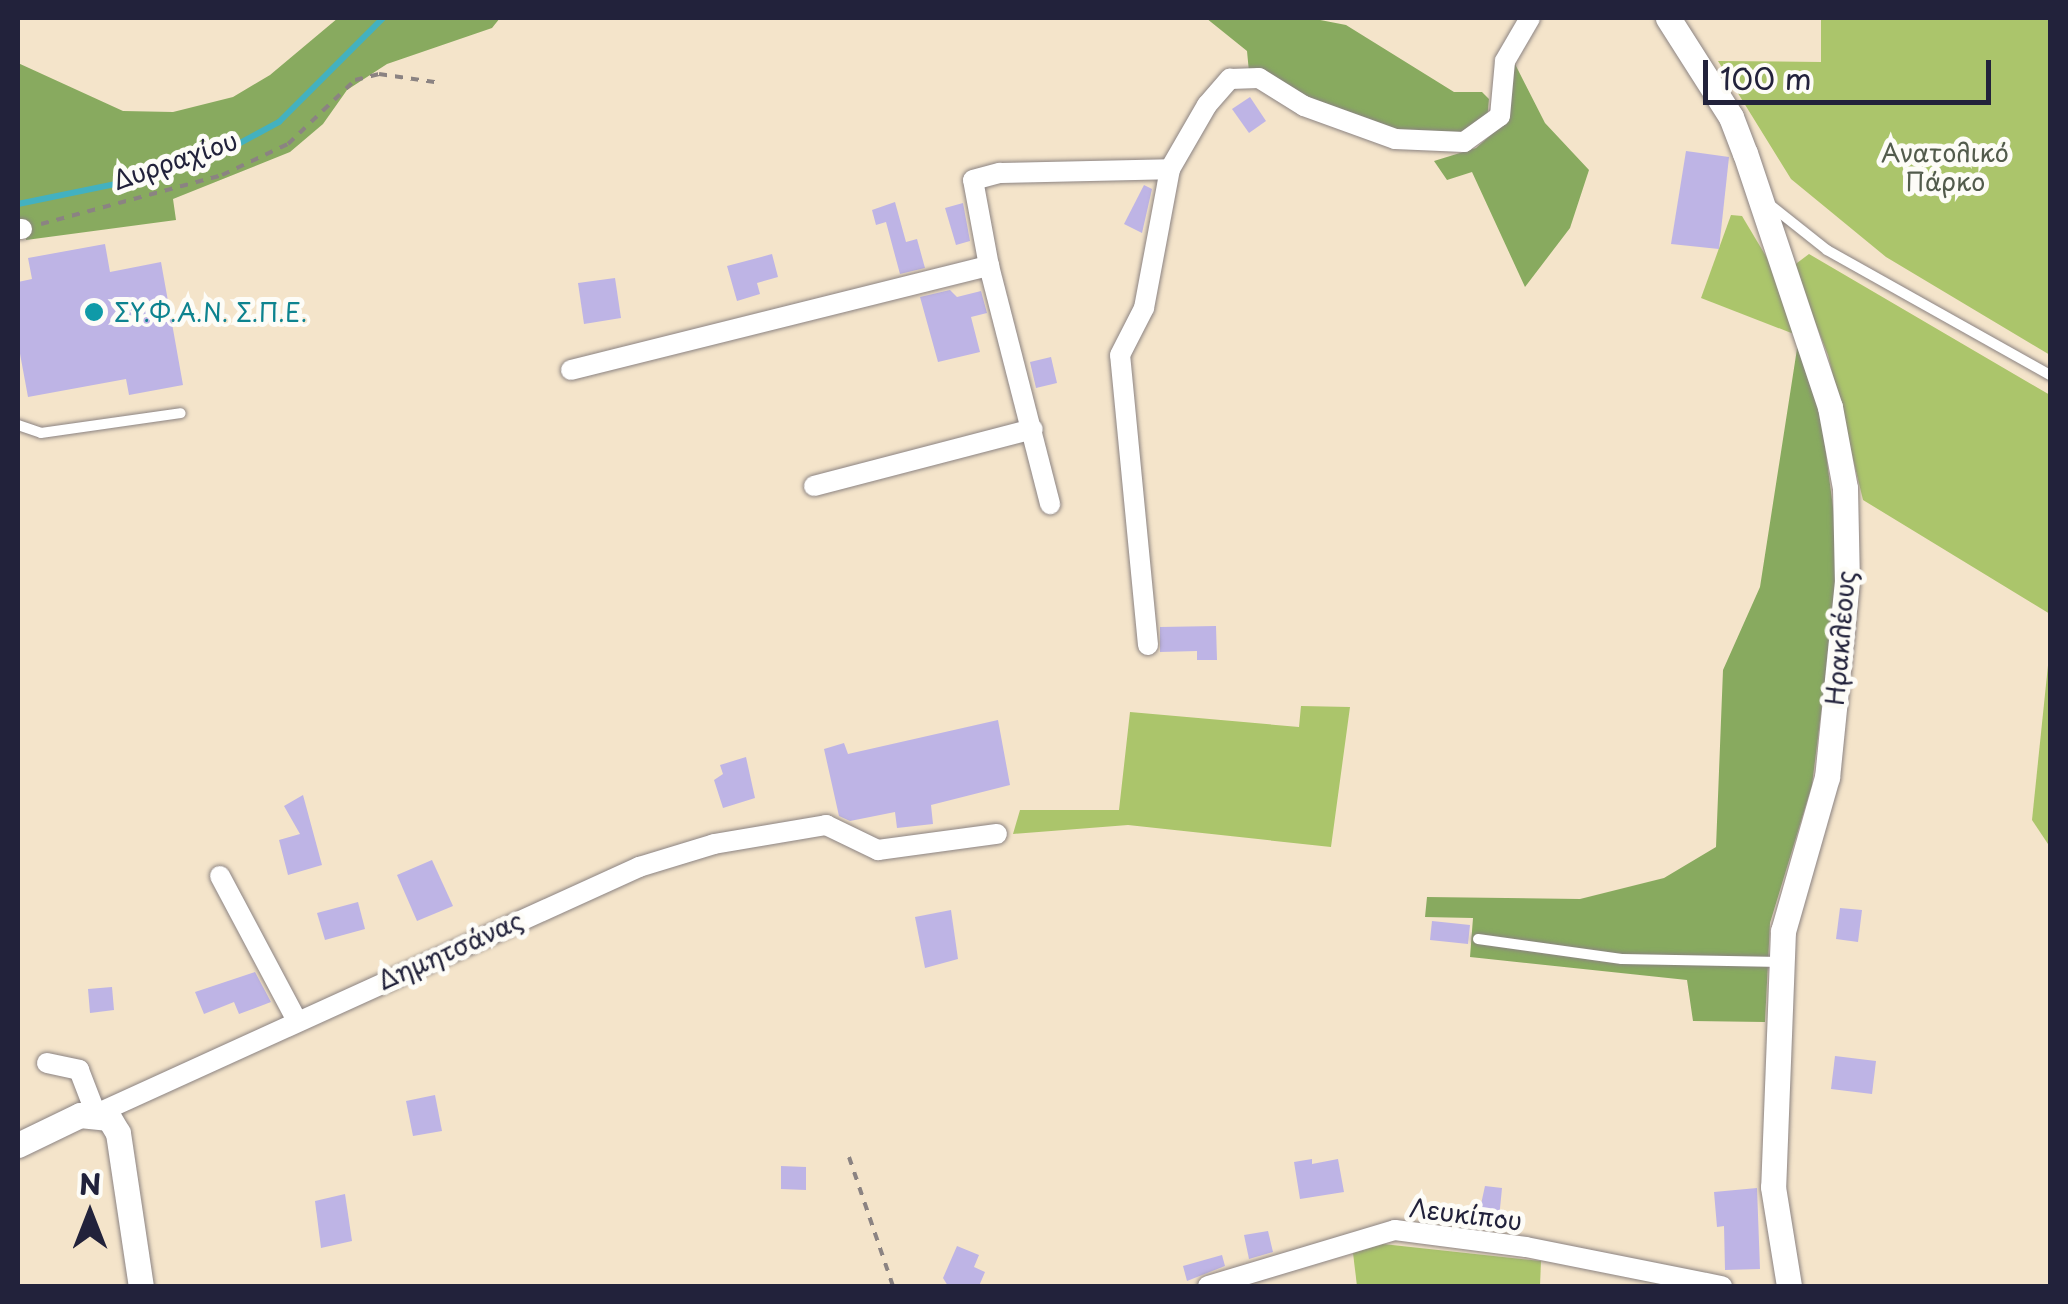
<!DOCTYPE html>
<html>
<head>
<meta charset="utf-8">
<style>
  body { margin:0 }
  #map { position:relative; width:2068px; height:1304px; overflow:hidden; background:#f4e4ca; font-family:"Playpen Sans",sans-serif }
  div>[style] { position:absolute }
  [style*='--x'] { left:calc(var(--x)*1px); top:calc(var(--y)*1px); width:calc(var(--w)*1px); rotate:calc(var(--a)*1deg) }
  .green>* { inset:0; background:#abc56b }
  .forest>* { inset:0; background:#88aa5f }
  .stream>* { height:6px; margin:-3px; padding:0 3px; transform-origin:3px; border-radius:3px; background:#43b1c0 }
  .building>* { inset:0; background:#beb4e5 }
  .path>* { height:4px; margin-top:-2px; transform-origin:0; background:repeating-linear-gradient(90deg,#8b8382 0 8px,transparent 0 16px) }
  .roads { filter:drop-shadow(0 0 2px #8b8382) drop-shadow(0 0 2px #8b8382) }
  .service>* { height:10px; margin:-5px; padding:0 5px; transform-origin:5px; border-radius:5px; background:#fff }
  .minor>* { height:20px; margin:-10px; padding:0 10px; transform-origin:10px; border-radius:10px; background:#fff }
  .tertiary>* { height:25px; margin:-12.5px; padding:0 12.5px; transform-origin:12.5px; border-radius:12.5px; background:#fff }
  .dots>* { width:28px; height:28px; translate:-50% -50%; box-sizing:border-box; border:5px solid #fdfcf7; border-radius:50% }
  span { translate:-50% -50%; white-space:nowrap; text-align:center; line-height:1.15; -webkit-text-stroke:10px #fdfcf7; paint-order:stroke }
  .park-label { font-size:25px; color:#525b4c }
  .street-label { font-size:25px; color:#22223b }
  .culture-label { font-size:25px; color:#0d838f }
  .left { translate:0 -50%; text-align:left }
  .frame { position:absolute; inset:0; border:20px solid #22223b; pointer-events:none }
  .north { position:absolute; left:40px; top:1164px; width:100px; height:100px; -webkit-text-stroke:8px #fdfcf7; paint-order:stroke; rotate:0deg; font-size:28px; font-weight:700; line-height:40px; text-align:center; color:#22223b }
  .north::after { content:''; display:block; margin:auto; width:35px; height:45px; background:#22223b; clip-path:polygon(50% 0,100% 100%,50% 72%,0 100%) }
  .scale { position:absolute; left:1703px; top:60px; width:288px; height:45px; box-sizing:border-box; border:5px solid #22223b; border-top:0; padding-left:12px; font-size:30px; line-height:35px; white-space:nowrap; color:#22223b; -webkit-text-stroke:8px #fdfcf7; paint-order:stroke }
</style>
</head>
<body>
<div id="map">
  <div class="green">
    <div style="clip-path:polygon(1821px 18px,2050px 18px,2050px 355px,1886px 257px,1791px 179px,1718px 61px,1821px 62px)"></div>
    <div style="clip-path:polygon(1731px 215px,1742px 216px,1773px 268px,1799px 336px,1701px 298px)"></div>
    <div style="clip-path:polygon(1809px 254px,2050px 395px,2050px 614px,1863px 500px,1828px 355px,1793px 266px)"></div>
    <div style="clip-path:polygon(2050px 646px,2050px 847px,2032px 820px)"></div>
    <div style="clip-path:polygon(1301px 706px,1350px 707px,1331px 847px,1128px 825px,1013px 834px,1020px 810px,1119px 810px,1130px 712px,1299px 727px)"></div>
    <div style="clip-path:polygon(1383px 1244px,1541px 1261px,1540px 1286px,1357px 1286px,1353px 1253px)"></div>
  </div>
  <div class="forest">
    <div style="clip-path:polygon(338px 18px,500px 18px,492px 28px,387px 64px,347px 90px,323px 124px,290px 152px,173px 199px,176px 220px,26px 240px,24px 222px,18px 222px,18px 63px,123px 111px,173px 112px,233px 97px,270px 75px)"></div>
    <div style="clip-path:polygon(1206px 18px,1310px 18px,1346px 25px,1454px 92px,1482px 92px,1489px 99px,1487px 120px,1462px 138px,1403px 137px,1249px 72px,1247px 51px)"></div>
    <div style="clip-path:polygon(1515px 64px,1545px 123px,1589px 170px,1570px 228px,1525px 287px,1472px 172px,1447px 180px,1434px 161px,1476px 148px,1500px 127px)"></div>
    <div style="clip-path:polygon(1799px 336px,1819px 400px,1840px 561px,1812px 785px,1770px 923px,1765px 1022px,1693px 1021px,1687px 980px,1470px 957px,1473px 918px,1425px 917px,1427px 897px,1580px 899px,1664px 878px,1716px 847px,1723px 670px,1760px 587px)"></div>
  </div>
  <div class="stream">
    <div style="--x:18;--y:204;--w:130;--a:-11.6"></div>
    <div style="--x:145;--y:178;--w:89;--a:-19"></div>
    <div style="--x:229;--y:149;--w:57;--a:-28.4"></div>
    <div style="--x:279;--y:122;--w:147;--a:-45"></div>
  </div>
  <div class="building">
    <div style="clip-path:polygon(1250px 97px,1266px 121px,1249px 133px,1232px 109px)"></div>
    <div style="clip-path:polygon(1686px 151px,1729px 157px,1719px 249px,1671px 244px)"></div>
    <div style="clip-path:polygon(1144px 185px,1152px 189px,1142px 233px,1124px 224px)"></div>
    <div style="clip-path:polygon(895px 202px,906px 242px,917px 239px,925px 268px,900px 274px,886px 222px,876px 225px,872px 210px)"></div>
    <div style="clip-path:polygon(963px 203px,970px 241px,956px 245px,945px 208px)"></div>
    <div style="clip-path:polygon(105px 244px,110px 272px,161px 262px,183px 385px,129px 395px,126px 379px,28px 397px,18px 343px,18px 282px,32px 279px,28px 258px)"></div>
    <div style="clip-path:polygon(772px 254px,778px 277px,757px 283px,760px 294px,737px 301px,727px 266px)"></div>
    <div style="clip-path:polygon(615px 278px,621px 318px,584px 324px,578px 283px)"></div>
    <div style="clip-path:polygon(950px 290px,957px 297px,981px 291px,987px 313px,971px 317px,980px 352px,938px 362px,920px 297px)"></div>
    <div style="clip-path:polygon(1051px 357px,1057px 383px,1036px 388px,1030px 362px)"></div>
    <div style="clip-path:polygon(1216px 626px,1217px 660px,1197px 660px,1197px 651px,1160px 652px,1160px 627px)"></div>
    <div style="clip-path:polygon(998px 720px,1010px 785px,931px 805px,933px 824px,897px 828px,895px 812px,850px 821px,839px 816px,824px 749px,844px 743px,848px 754px)"></div>
    <div style="clip-path:polygon(746px 757px,755px 798px,723px 808px,714px 780px,723px 774px,720px 765px)"></div>
    <div style="clip-path:polygon(303px 795px,322px 865px,288px 875px,279px 840px,300px 834px,284px 806px)"></div>
    <div style="clip-path:polygon(432px 860px,453px 906px,417px 921px,397px 875px)"></div>
    <div style="clip-path:polygon(358px 902px,365px 929px,325px 940px,317px 913px)"></div>
    <div style="clip-path:polygon(1840px 908px,1862px 910px,1858px 942px,1836px 939px)"></div>
    <div style="clip-path:polygon(951px 910px,958px 959px,925px 968px,915px 917px)"></div>
    <div style="clip-path:polygon(1432px 921px,1470px 925px,1468px 944px,1430px 940px)"></div>
    <div style="clip-path:polygon(255px 972px,271px 1002px,239px 1014px,234px 1002px,204px 1014px,195px 992px)"></div>
    <div style="clip-path:polygon(112px 987px,114px 1010px,90px 1013px,88px 989px)"></div>
    <div style="clip-path:polygon(1835px 1056px,1876px 1061px,1872px 1094px,1831px 1089px)"></div>
    <div style="clip-path:polygon(435px 1095px,442px 1131px,413px 1136px,406px 1101px)"></div>
    <div style="clip-path:polygon(1312px 1159px,1312px 1164px,1338px 1159px,1344px 1192px,1300px 1199px,1294px 1162px)"></div>
    <div style="clip-path:polygon(781px 1166px,806px 1167px,806px 1190px,781px 1189px)"></div>
    <div style="clip-path:polygon(1485px 1186px,1502px 1188px,1498px 1229px,1476px 1227px)"></div>
    <div style="clip-path:polygon(1757px 1188px,1760px 1269px,1725px 1270px,1724px 1226px,1717px 1227px,1714px 1192px)"></div>
    <div style="clip-path:polygon(345px 1194px,352px 1241px,321px 1248px,315px 1201px)"></div>
    <div style="clip-path:polygon(1268px 1231px,1273px 1252px,1249px 1259px,1244px 1235px)"></div>
    <div style="clip-path:polygon(957px 1246px,979px 1255px,974px 1267px,985px 1272px,979px 1286px,948px 1286px,943px 1278px)"></div>
    <div style="clip-path:polygon(1222px 1255px,1225px 1266px,1187px 1281px,1183px 1266px)"></div>
  </div>
  <div class="path">
    <div style="--x:41;--y:224;--w:188;--a:-15.1"></div>
    <div style="--x:222;--y:175;--w:73;--a:-25.2"></div>
    <div style="--x:288;--y:144;--w:93;--a:-43.7"></div>
    <div style="--x:355;--y:80;--w:25;--a:-14"></div>
    <div style="--x:379;--y:74;--w:63;--a:8.3"></div>
    <div style="--x:849;--y:1157;--w:136;--a:71.2"></div>
  </div>
  <div class="roads">
    <div class="service">
      <div style="--x:1769;--y:204;--w:74;--a:38.4"></div>
      <div style="--x:1827;--y:250;--w:256;--a:29.3"></div>
      <div style="--x:18;--y:425;--w:24;--a:19"></div>
      <div style="--x:41;--y:433;--w:141;--a:-8.1"></div>
      <div style="--x:1478;--y:939;--w:145;--a:7.9"></div>
      <div style="--x:1622;--y:959;--w:159;--a:1.1"></div>
    </div>
    <div class="minor">
      <div style="--x:18;--y:229;--w:4;--a:0"></div>
      <div style="--x:989;--y:266;--w:246;--a:75.6"></div>
      <div style="--x:571;--y:370;--w:431;--a:-14"></div>
      <div style="--x:989;--y:266;--w:87;--a:-100.5"></div>
      <div style="--x:973;--y:180;--w:28;--a:-15"></div>
      <div style="--x:1000;--y:173;--w:170;--a:-1.3"></div>
      <div style="--x:1170;--y:169;--w:74;--a:-60"></div>
      <div style="--x:1207;--y:105;--w:35;--a:-49"></div>
      <div style="--x:1230;--y:79;--w:29;--a:-2"></div>
      <div style="--x:1259;--y:78;--w:53;--a:31.9"></div>
      <div style="--x:1304;--y:106;--w:97;--a:19.9"></div>
      <div style="--x:1395;--y:139;--w:69;--a:2.5"></div>
      <div style="--x:1464;--y:142;--w:44;--a:-35.8"></div>
      <div style="--x:1500;--y:116;--w:55;--a:-84.8"></div>
      <div style="--x:1505;--y:61;--w:50;--a:-59.8"></div>
      <div style="--x:814;--y:486;--w:226;--a:-14.6"></div>
      <div style="--x:1148;--y:645;--w:291;--a:-95.5"></div>
      <div style="--x:1120;--y:355;--w:53;--a:-62.9"></div>
      <div style="--x:1144;--y:308;--w:141;--a:-79.4"></div>
      <div style="--x:220;--y:876;--w:162;--a:62"></div>
      <div style="--x:47;--y:1063;--w:33;--a:12"></div>
      <div style="--x:79;--y:1070;--w:47;--a:68.9"></div>
      <div style="--x:96;--y:1114;--w:597;--a:-24.46"></div>
      <div style="--x:639;--y:867;--w:78;--a:-17"></div>
      <div style="--x:714;--y:844;--w:114;--a:-9.6"></div>
      <div style="--x:826;--y:825;--w:58;--a:25.7"></div>
      <div style="--x:878;--y:850;--w:120;--a:-7.7"></div>
      <div style="--x:1208;--y:1286;--w:195;--a:-16.7"></div>
      <div style="--x:1395;--y:1230;--w:132;--a:7.4"></div>
      <div style="--x:1526;--y:1247;--w:200;--a:11.3"></div>
    </div>
    <div class="tertiary">
      <div style="--x:1668;--y:18;--w:117;--a:57.5"></div>
      <div style="--x:1731;--y:117;--w:39;--a:69"></div>
      <div style="--x:1745;--y:153;--w:268;--a:71.5"></div>
      <div style="--x:1830;--y:407;--w:82;--a:79.5"></div>
      <div style="--x:1845;--y:488;--w:93;--a:88.8"></div>
      <div style="--x:1847;--y:581;--w:197;--a:95.8"></div>
      <div style="--x:1827;--y:777;--w:160;--a:105.9"></div>
      <div style="--x:1783;--y:931;--w:256;--a:92.2"></div>
      <div style="--x:1773;--y:1187;--w:100;--a:80.8"></div>
      <div style="--x:18;--y:1145;--w:69;--a:-25.8"></div>
      <div style="--x:80;--y:1115;--w:29;--a:6"></div>
      <div style="--x:109;--y:1118;--w:17;--a:59"></div>
      <div style="--x:118;--y:1133;--w:155;--a:81.5"></div>
    </div>
  </div>
  <div class="dots">
    <div style="left:94px;top:312px;background:#0f9aa8"></div>
  </div>
  <div class="park-label">
    <span style="left:1945px;top:167px">Ανατολικό<br>Πάρκο</span>
  </div>
  <div class="street-label">
    <span style="left:175px;top:160px;rotate:-19deg">Δυρραχίου</span>
    <span style="left:1840px;top:638px;rotate:-85deg">Ηρακλέους</span>
    <span style="left:450px;top:950px;rotate:-24deg">Δημητσάνας</span>
    <span style="left:1466px;top:1214px;rotate:7deg">Λευκίπου</span>
  </div>
  <div class="culture-label">
    <span class="left" style="left:114px;top:312px">ΣΥ.Φ.Α.Ν. Σ.Π.Ε.</span>
  </div>
  <div class="frame"></div>
  <div class="north">N</div>
  <div class="scale">100 m</div>
</div>
</body>
</html>
